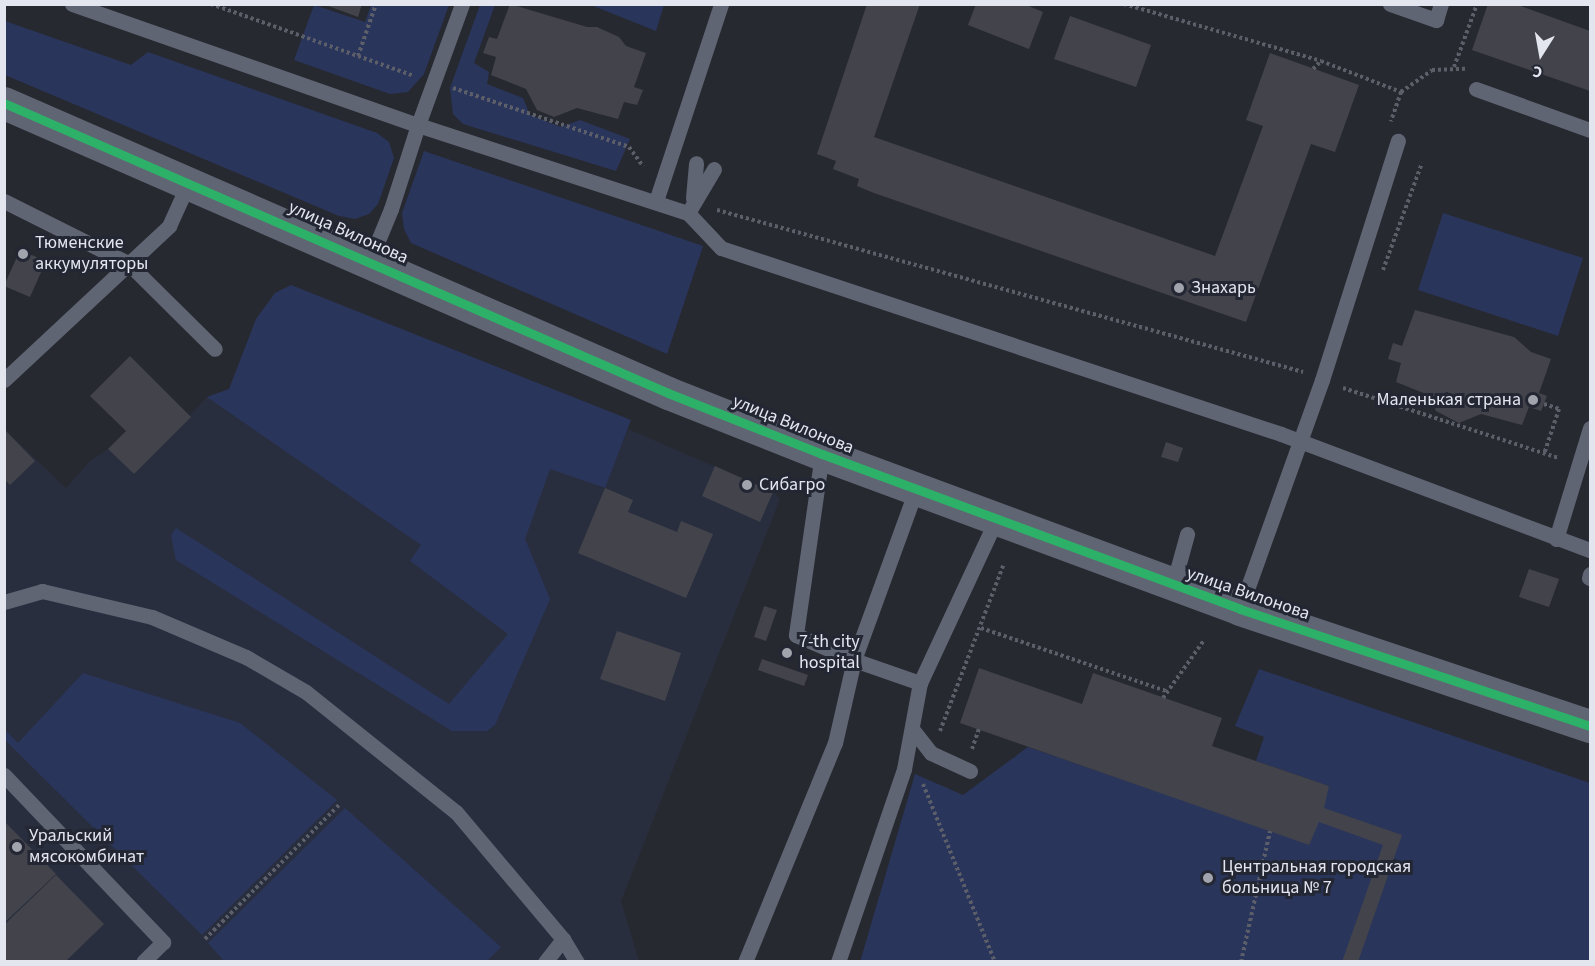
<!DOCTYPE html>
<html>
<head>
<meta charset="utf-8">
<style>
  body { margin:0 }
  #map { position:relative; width:1595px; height:966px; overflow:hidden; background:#272930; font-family:"Source Sans 3",sans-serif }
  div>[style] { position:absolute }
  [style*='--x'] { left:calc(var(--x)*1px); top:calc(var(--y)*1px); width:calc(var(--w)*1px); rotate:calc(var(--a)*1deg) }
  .built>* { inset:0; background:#292e3f }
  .green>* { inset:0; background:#2a355b }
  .building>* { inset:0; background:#43444b }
  .path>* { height:4px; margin-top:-2px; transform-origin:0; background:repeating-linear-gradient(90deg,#5c5f69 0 3px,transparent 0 6px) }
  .service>* { height:15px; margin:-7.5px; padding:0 7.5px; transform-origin:7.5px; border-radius:7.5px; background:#606574 }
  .tertiary>* { height:33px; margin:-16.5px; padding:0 16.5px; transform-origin:16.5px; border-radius:16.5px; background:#606574 }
  .cycleway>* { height:9px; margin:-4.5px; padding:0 4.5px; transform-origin:4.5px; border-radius:4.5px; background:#2db169 }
  .dots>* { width:16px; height:16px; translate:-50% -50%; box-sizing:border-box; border:3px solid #232734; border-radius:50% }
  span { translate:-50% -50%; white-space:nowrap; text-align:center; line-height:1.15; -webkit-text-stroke:6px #232734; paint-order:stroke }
  .street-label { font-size:18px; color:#e3e6ef }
  .poi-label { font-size:18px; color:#e3e6ef }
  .left { translate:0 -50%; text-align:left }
  .right { translate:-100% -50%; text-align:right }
  .frame { position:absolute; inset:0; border:6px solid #e3e6ef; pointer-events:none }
  .north { position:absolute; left:1511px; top:24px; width:60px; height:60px; -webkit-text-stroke:4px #232734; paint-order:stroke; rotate:191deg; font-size:16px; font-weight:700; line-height:24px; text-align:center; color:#e3e6ef }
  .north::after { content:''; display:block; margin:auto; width:21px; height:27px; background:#e3e6ef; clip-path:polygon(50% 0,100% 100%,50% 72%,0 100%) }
</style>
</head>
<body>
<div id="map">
  <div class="built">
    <div style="clip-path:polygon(229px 389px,343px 392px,604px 488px,628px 429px,773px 492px,780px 499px,621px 901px,639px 961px,5px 961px,4px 429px,66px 488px,90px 461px,108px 449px,134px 474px,207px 397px)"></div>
  </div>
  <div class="green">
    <div style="clip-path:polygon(314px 5px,365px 22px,371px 5px,449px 5px,424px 74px,408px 92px,390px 94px,294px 60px)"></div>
    <div style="clip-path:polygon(480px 5px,495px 5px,474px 63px,489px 72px,487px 84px,523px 98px,530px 115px,561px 127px,580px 120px,630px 139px,616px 171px,463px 124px,453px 114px,450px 88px)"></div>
    <div style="clip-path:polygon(591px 5px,664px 5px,656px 31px)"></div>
    <div style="clip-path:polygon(5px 21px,131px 65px,148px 52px,377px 133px,389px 142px,394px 158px,378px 204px,369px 214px,355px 219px,339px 216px,5px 75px)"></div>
    <div style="clip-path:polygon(424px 151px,703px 246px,667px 354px,411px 243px,404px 229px,402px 213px)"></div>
    <div style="clip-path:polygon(1443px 213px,1583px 258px,1558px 336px,1418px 290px)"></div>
    <div style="clip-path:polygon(291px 285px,631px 420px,605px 488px,550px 469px,525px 539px,550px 599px,495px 725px,487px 731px,452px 731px,176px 560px,171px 535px,176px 528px,449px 704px,508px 634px,410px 561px,421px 545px,207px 397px,229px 389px,256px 319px,275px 293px)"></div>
    <div style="clip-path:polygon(1259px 669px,1590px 783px,1590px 961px,860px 962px,915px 774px,963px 795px,1028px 747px,1309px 844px,1329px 786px,1256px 761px,1264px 737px,1235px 726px)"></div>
    <div style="clip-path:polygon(83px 673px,240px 723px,337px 800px,202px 935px,5px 740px,5px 730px,18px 743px)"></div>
    <div style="clip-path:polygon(345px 808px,501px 947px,487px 961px,224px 961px,208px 943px)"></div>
  </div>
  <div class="building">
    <div style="clip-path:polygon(323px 4px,362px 4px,358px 17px)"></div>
    <div style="clip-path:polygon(510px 4px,587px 27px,597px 27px,619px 37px,626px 46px,646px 53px,634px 87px,643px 90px,637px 105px,624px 102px,618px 119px,577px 108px,554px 117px,537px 110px,526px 89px,491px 75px,496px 57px,483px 53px,489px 37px,497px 39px)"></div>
    <div style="clip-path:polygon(867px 4px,920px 4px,874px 137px,1215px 256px,1263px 126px,1246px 120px,1270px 53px,1359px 85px,1335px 152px,1311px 144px,1246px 322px,874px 193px,857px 186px,859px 179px,833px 169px,836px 161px,817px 154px)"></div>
    <div style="clip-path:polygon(976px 4px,1024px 4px,1043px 12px,1029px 49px,968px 25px)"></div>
    <div style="clip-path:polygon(1488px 4px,1515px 4px,1590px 31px,1590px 91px,1472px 50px)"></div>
    <div style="clip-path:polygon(1070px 16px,1151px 45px,1136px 87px,1054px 59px)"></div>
    <div style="clip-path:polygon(20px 250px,46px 261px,30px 297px,4px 286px)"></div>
    <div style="clip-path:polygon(1415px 310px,1514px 337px,1531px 352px,1551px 359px,1539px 393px,1547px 396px,1541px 411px,1529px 407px,1522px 425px,1481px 414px,1459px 423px,1436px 411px,1431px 396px,1396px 382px,1401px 363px,1388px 359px,1393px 343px,1402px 346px)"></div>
    <div style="clip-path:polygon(130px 356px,191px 417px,134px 474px,108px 449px,126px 431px,90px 396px)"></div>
    <div style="clip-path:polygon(4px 429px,35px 461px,10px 485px,4px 479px)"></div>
    <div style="clip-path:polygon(1166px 442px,1183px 448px,1178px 462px,1161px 457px)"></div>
    <div style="clip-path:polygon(715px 466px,773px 492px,760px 522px,702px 496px)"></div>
    <div style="clip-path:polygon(605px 488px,633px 500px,628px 512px,677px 532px,681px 521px,713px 534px,686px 598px,578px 553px)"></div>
    <div style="clip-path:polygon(1529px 569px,1559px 579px,1549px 607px,1519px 597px)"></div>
    <div style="clip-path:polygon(764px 606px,777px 610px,766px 641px,754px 637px)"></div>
    <div style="clip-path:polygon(617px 631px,681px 653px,665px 701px,600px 679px)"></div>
    <div style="clip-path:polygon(762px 659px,808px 675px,804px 686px,758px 670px)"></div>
    <div style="clip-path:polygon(979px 668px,1082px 704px,1093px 673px,1222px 718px,1212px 746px,1329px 786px,1324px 808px,1402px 835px,1358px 962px,1342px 962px,1383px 845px,1319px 822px,1309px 845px,960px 723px)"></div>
    <div style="clip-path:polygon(4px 821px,56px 874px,4px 923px)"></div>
    <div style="clip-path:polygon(56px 875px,104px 924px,65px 962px,4px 962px,4px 925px)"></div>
  </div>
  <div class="path">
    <div style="--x:211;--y:4;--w:213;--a:19.5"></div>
    <div style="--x:1124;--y:4;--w:205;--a:16.1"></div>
    <div style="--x:358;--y:56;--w:55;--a:-70.9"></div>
    <div style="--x:1454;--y:67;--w:67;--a:-69.9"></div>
    <div style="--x:1313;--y:69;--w:11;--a:-45"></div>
    <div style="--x:1321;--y:61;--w:86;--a:21.2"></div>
    <div style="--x:1401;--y:92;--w:31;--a:109"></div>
    <div style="--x:453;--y:88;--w:186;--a:18.5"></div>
    <div style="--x:629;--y:147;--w:24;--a:54"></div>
    <div style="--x:1401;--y:92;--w:38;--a:-35"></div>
    <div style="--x:1432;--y:70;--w:33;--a:-2"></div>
    <div style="--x:717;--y:210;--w:608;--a:15.45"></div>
    <div style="--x:1383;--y:270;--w:114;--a:-70"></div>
    <div style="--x:1343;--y:388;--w:226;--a:18"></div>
    <div style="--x:1544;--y:404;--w:16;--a:18"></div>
    <div style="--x:1559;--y:409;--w:47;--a:108.4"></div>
    <div style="--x:981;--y:628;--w:195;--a:18.8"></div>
    <div style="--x:1163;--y:698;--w:71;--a:-54.7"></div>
    <div style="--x:940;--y:731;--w:177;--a:-69.1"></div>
    <div style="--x:972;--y:749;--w:21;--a:-71"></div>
    <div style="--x:923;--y:784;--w:192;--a:68"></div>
    <div style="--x:205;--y:939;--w:190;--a:-45"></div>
    <div style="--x:1241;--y:962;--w:134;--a:-77.5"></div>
  </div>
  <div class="service">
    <div style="--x:72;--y:4;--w:367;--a:19.3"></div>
    <div style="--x:418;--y:125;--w:129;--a:-70"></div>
    <div style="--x:1390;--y:4;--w:49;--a:19.2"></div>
    <div style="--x:1436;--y:20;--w:17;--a:-73"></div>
    <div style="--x:1476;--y:89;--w:121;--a:19.8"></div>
    <div style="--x:693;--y:198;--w:35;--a:-85"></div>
    <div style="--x:4;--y:201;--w:139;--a:26.6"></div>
    <div style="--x:128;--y:263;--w:122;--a:44.7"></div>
    <div style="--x:656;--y:201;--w:207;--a:-71.7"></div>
    <div style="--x:688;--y:213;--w:51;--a:-59.4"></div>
    <div style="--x:370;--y:260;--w:55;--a:-67.6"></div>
    <div style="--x:391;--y:209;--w:88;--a:-72.2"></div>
    <div style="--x:418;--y:125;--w:284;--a:18.1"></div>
    <div style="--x:688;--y:213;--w:48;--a:46.7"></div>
    <div style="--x:721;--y:248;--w:590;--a:18.37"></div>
    <div style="--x:1281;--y:434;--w:330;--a:20.6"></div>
    <div style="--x:4;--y:380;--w:226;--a:-43"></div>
    <div style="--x:169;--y:226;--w:48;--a:-65.6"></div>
    <div style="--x:822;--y:454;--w:183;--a:98.2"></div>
    <div style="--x:796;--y:635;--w:63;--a:23.3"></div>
    <div style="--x:854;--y:660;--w:70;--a:19.2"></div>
    <div style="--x:920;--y:683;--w:180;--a:-65"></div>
    <div style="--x:1556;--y:539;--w:116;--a:-73"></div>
    <div style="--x:1589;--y:578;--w:4;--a:-76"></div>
    <div style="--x:1173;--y:585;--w:53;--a:-74.6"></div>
    <div style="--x:4;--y:602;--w:40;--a:-16"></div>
    <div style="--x:42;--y:591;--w:113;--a:13.3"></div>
    <div style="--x:152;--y:617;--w:102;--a:23.1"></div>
    <div style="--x:246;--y:657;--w:69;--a:30.3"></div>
    <div style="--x:306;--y:692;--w:192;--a:38.7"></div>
    <div style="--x:456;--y:812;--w:166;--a:49.9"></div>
    <div style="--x:563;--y:939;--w:29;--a:128"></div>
    <div style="--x:1240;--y:609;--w:243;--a:-70.3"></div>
    <div style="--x:1322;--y:380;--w:251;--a:-72.4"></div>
    <div style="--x:913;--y:730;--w:29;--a:52"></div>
    <div style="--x:931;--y:753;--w:43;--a:24.8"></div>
    <div style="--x:4;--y:775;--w:231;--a:46.4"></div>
    <div style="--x:163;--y:942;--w:28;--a:135"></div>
    <div style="--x:563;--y:939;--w:27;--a:59"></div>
    <div style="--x:745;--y:962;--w:237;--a:-67.7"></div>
    <div style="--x:835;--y:743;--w:85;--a:-77.1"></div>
    <div style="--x:854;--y:660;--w:181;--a:-70"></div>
    <div style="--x:838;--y:962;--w:204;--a:-71.1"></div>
    <div style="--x:904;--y:769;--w:87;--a:-79.5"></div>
  </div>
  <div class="tertiary">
    <div style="--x:4;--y:103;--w:725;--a:23.59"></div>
    <div style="--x:668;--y:393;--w:166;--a:21.6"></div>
    <div style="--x:822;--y:454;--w:446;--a:20.3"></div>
    <div style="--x:1240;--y:609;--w:369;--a:18.5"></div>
  </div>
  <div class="cycleway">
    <div style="--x:4;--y:103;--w:725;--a:23.59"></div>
    <div style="--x:668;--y:393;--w:166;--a:21.6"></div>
    <div style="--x:822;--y:454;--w:446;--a:20.3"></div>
    <div style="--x:1240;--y:609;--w:369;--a:18.5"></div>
  </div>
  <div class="dots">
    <div style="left:23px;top:254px;background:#a1a4ac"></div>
    <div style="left:1179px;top:288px;background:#a1a4ac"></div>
    <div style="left:1533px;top:400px;background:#a1a4ac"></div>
    <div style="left:747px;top:485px;background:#a1a4ac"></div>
    <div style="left:787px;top:653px;background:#a1a4ac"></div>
    <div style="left:17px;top:847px;background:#a1a4ac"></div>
    <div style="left:1208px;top:878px;background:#a1a4ac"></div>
  </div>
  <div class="street-label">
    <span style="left:348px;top:233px;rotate:24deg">улица Вилонова</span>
    <span style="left:793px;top:425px;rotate:22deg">улица Вилонова</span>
    <span style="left:1248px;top:594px;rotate:19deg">улица Вилонова</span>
  </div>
  <div class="poi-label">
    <span class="left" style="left:35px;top:254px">Тюменские<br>аккумуляторы</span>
    <span class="left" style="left:1191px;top:288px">Знахарь</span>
    <span class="right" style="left:1521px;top:400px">Маленькая страна</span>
    <span class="left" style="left:759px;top:485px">Сибагро</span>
    <span class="left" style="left:799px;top:653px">7-th city<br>hospital</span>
    <span class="left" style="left:29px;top:847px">Уральский<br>мясокомбинат</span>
    <span class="left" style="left:1222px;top:878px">Центральная городская<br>больница № 7</span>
  </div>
  <div class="frame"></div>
  <div class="north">С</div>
</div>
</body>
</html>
